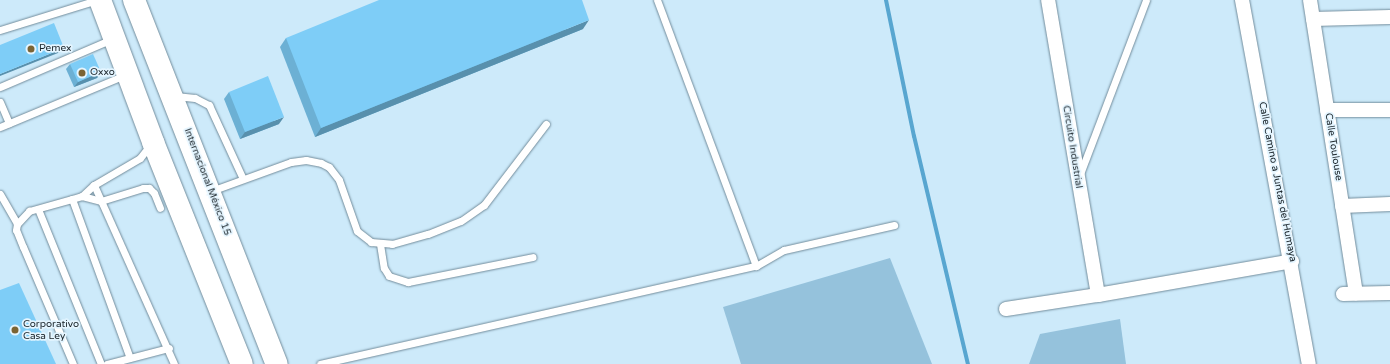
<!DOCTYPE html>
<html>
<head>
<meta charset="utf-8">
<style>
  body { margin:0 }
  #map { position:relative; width:1390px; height:364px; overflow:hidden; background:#cdeafa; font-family:"Varela Round",sans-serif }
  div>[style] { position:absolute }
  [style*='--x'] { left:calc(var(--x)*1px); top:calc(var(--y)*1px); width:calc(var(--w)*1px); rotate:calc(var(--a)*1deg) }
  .green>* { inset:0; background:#95c2dc }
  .stream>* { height:4px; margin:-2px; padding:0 2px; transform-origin:2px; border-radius:2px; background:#58a6d0 }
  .roads { filter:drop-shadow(0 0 1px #728c9b) drop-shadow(0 0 1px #728c9b) }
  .lane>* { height:7px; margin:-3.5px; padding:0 3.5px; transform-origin:3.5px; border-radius:3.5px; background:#fff }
  .street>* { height:14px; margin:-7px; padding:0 7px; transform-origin:7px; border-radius:7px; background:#fff }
  .primary>* { height:22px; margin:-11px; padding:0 11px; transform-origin:11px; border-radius:11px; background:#fff }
  .wall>* { inset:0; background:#6cb0d4 }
  .shaded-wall>* { inset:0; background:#5890ad }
  .building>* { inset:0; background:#7ecdf7 }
  .dots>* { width:11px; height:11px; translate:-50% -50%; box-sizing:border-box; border:2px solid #e4f5ff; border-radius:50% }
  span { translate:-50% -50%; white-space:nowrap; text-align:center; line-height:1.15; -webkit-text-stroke:3.5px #e4f5ff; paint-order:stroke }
  .poi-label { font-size:10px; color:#192329 }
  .left { translate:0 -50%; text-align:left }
  .street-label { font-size:10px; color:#192329 }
</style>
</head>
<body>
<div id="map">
  <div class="green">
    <div style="clip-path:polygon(890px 258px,932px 364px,741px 364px,723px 307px)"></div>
    <div style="clip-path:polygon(1120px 319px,1126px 364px,1029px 364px,1040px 334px)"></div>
  </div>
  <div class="stream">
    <div style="--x:886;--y:0;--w:139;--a:78.4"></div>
    <div style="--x:914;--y:136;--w:234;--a:76.7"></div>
  </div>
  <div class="roads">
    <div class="lane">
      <div style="--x:0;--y:30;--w:102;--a:-17.2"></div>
      <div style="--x:0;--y:87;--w:122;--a:-23.2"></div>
      <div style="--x:175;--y:96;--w:20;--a:6"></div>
      <div style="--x:195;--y:98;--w:16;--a:27"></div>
      <div style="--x:209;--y:105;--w:81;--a:65.3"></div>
      <div style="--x:0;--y:102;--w:23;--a:67"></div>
      <div style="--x:0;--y:127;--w:135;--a:-22.6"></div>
      <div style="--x:1080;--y:174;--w:186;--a:-69.2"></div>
      <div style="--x:94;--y:185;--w:196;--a:65.9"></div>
      <div style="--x:211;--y:191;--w:85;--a:-19.9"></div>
      <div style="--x:291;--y:162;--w:15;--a:-8"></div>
      <div style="--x:306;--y:160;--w:15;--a:11"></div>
      <div style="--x:321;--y:163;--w:9;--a:27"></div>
      <div style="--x:329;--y:167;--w:16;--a:52"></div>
      <div style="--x:339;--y:180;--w:54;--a:70.6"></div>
      <div style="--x:357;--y:231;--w:18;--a:38"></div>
      <div style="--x:371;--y:242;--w:21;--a:5"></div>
      <div style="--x:392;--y:244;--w:37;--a:-16"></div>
      <div style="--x:428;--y:234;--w:35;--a:-22"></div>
      <div style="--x:461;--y:221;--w:28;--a:-35"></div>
      <div style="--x:484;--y:205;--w:102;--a:-52.6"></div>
      <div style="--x:0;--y:194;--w:34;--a:60"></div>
      <div style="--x:82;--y:196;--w:16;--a:-43"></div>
      <div style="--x:94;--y:185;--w:53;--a:-30.4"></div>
      <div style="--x:140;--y:158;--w:18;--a:-52"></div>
      <div style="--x:72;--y:199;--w:169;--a:70"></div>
      <div style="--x:38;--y:209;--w:167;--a:67.9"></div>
      <div style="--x:380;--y:244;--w:24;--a:81"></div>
      <div style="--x:384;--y:268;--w:9;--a:58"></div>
      <div style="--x:389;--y:276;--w:20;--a:18"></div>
      <div style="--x:408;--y:282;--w:127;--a:-11.3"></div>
      <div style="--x:756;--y:266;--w:32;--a:-30"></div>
      <div style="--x:784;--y:250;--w:113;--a:-12.8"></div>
      <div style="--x:73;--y:364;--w:127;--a:-113.1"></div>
      <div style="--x:23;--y:247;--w:18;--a:-112"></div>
      <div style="--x:16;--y:230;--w:6;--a:-81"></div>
      <div style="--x:17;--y:224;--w:18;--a:-47"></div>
      <div style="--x:29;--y:211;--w:45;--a:-15.6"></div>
      <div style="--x:72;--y:199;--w:10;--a:-17"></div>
      <div style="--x:82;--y:196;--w:20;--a:15"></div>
      <div style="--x:101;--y:201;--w:44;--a:-17.2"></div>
      <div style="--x:143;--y:188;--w:6;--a:0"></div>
      <div style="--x:149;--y:188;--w:7;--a:45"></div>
      <div style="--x:154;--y:193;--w:16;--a:68"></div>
      <div style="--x:107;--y:364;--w:64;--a:-14.5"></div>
      <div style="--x:320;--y:364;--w:447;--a:-12.7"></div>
      <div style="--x:756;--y:266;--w:284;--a:-110.4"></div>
    </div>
    <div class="street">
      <div style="--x:1242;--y:0;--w:370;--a:79.6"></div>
      <div style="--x:1310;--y:0;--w:297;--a:81.1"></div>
      <div style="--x:1313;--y:19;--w:77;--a:-1.5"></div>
      <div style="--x:1327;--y:110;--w:63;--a:0"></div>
      <div style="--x:1342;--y:206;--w:48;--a:-2.4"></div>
      <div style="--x:1343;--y:294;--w:47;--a:-1.2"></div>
      <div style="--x:1098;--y:295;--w:197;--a:-9.9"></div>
      <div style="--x:1006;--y:309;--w:93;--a:-8.7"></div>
      <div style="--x:1098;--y:295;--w:299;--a:-99.6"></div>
    </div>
    <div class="primary">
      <div style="--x:100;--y:0;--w:152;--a:69.5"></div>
      <div style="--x:153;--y:142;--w:239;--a:68.2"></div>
      <div style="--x:134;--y:0;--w:391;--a:68.6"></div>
    </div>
  </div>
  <div class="wall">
    <div style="clip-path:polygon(583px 29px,315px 137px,280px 47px,286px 38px)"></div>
    <div style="clip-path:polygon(70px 64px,101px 72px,97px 78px,74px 87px,66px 69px)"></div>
    <div style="clip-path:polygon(229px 92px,279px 124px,240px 139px,224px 99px)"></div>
  </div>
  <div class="shaded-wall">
    <div style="clip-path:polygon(589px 20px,583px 29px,315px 137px,321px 128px)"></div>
    <div style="clip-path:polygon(64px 48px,63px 51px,0 76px,0 74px)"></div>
    <div style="clip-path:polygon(101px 72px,97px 78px,74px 87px,78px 82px)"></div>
    <div style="clip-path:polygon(284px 117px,279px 124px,240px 139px,245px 132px)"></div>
  </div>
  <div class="building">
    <div style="clip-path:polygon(379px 0,582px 0,589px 20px,321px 128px,286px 38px)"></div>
    <div style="clip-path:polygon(54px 23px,64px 48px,0 74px,0 45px)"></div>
    <div style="clip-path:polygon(93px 54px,101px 72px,78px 82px,70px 64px)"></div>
    <div style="clip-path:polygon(268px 76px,284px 117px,245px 132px,229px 92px)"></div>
    <div style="clip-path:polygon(19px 283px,56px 364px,0 364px,0 290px)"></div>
  </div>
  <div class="dots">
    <div style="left:31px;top:49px;background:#7b6434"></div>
    <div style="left:82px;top:73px;background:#7b6434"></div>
    <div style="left:15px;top:330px;background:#7b6434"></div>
  </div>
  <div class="poi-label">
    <span class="left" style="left:39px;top:49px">Pemex</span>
    <span class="left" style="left:90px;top:73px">Oxxo</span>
    <span class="left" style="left:23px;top:330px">Corporativo<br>Casa Ley</span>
  </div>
  <div class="street-label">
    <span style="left:1072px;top:147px;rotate:81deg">Circuito Industrial</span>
    <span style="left:1333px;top:147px;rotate:81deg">Calle Toulouse</span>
    <span style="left:207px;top:182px;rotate:69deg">Internacional México 15</span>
    <span style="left:1277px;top:182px;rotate:79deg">Calle Camino a Juntas del Humaya</span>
  </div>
</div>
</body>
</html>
